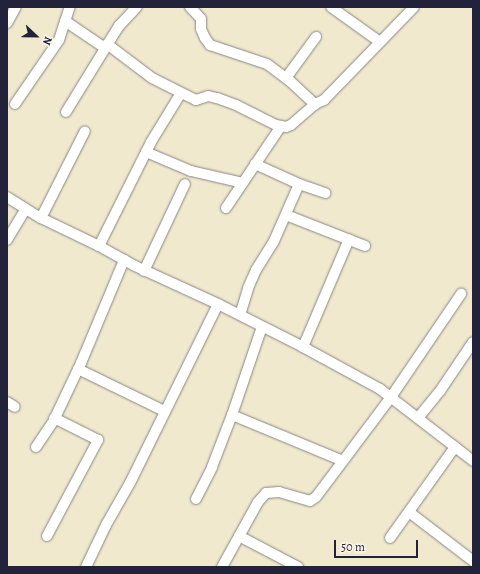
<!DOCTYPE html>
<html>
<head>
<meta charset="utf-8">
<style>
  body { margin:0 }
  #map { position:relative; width:480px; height:574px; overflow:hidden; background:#f0e9ce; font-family:Alegreya,serif }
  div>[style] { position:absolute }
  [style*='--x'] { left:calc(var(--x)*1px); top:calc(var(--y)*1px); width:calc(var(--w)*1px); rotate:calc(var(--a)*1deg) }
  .roads { filter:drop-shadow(0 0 1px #898684) drop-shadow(0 0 1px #898684) }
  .minor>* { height:10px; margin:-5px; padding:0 5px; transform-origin:5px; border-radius:5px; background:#fff }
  span { translate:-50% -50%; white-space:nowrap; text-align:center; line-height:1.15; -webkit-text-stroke:4px #fcf5e5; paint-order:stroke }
  .frame { position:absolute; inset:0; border:8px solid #22223b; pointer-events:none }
  .north { position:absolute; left:16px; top:16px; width:40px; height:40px; -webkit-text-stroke:3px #fcf5e5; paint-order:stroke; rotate:112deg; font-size:11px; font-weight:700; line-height:16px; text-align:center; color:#22223b }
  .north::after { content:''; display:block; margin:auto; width:14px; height:18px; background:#22223b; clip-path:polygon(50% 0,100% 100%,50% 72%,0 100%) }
  .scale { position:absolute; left:334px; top:540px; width:84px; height:18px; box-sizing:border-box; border:2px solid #22223b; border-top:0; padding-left:5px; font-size:12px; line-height:14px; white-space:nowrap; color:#22223b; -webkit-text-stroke:3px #fcf5e5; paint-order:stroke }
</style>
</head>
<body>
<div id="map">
  <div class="roads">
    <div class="minor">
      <div style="--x:190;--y:7;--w:16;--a:47"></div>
      <div style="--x:201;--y:19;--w:10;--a:90"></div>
      <div style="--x:201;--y:29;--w:10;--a:66"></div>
      <div style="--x:205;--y:38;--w:9;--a:54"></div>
      <div style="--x:210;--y:45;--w:60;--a:18.4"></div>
      <div style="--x:267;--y:64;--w:30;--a:37"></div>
      <div style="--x:291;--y:82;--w:33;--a:43"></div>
      <div style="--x:315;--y:104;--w:10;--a:-24"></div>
      <div style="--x:324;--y:100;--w:129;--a:-45.9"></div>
      <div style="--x:331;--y:7;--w:60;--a:35.5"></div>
      <div style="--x:65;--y:21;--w:48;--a:34"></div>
      <div style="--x:7;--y:23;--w:18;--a:-61"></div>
      <div style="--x:107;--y:44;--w:56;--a:37.1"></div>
      <div style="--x:152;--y:78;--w:49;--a:26.6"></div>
      <div style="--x:196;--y:100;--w:13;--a:-18"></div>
      <div style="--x:208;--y:96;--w:9;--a:13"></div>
      <div style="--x:217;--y:98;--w:20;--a:20"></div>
      <div style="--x:236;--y:105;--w:45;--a:26.6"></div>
      <div style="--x:276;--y:125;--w:10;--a:11"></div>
      <div style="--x:286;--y:127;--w:5;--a:-22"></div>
      <div style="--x:291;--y:125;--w:32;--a:-41"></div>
      <div style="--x:286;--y:78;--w:51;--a:-53.8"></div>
      <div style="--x:15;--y:104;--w:78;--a:-55.5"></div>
      <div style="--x:59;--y:40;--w:35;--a:-72"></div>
      <div style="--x:66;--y:112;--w:101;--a:-58.4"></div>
      <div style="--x:119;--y:26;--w:26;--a:-47"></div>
      <div style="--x:146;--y:152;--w:49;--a:22.9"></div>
      <div style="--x:191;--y:171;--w:53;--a:13"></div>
      <div style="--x:255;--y:164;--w:48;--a:24.4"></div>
      <div style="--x:299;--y:184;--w:28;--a:19"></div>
      <div style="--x:7;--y:197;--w:40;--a:32"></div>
      <div style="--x:41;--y:218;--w:64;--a:25.8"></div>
      <div style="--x:99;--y:246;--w:41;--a:29.1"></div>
      <div style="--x:135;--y:266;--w:91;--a:24.6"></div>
      <div style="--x:218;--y:304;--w:95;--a:26.8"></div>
      <div style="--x:303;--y:347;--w:88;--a:28.6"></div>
      <div style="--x:380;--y:389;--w:118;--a:37.7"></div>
      <div style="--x:226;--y:208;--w:99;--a:-56.1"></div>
      <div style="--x:286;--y:215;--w:85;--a:21.4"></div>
      <div style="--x:41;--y:218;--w:97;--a:-63.2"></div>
      <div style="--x:7;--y:240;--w:35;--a:-59"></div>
      <div style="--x:99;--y:246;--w:116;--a:-63.4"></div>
      <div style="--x:151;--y:142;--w:57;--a:-58.5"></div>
      <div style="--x:144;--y:271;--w:96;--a:-64.8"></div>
      <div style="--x:240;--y:315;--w:28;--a:-73"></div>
      <div style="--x:248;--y:288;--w:20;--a:-66"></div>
      <div style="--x:256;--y:270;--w:34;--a:-58"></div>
      <div style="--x:274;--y:241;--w:62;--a:-66.3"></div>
      <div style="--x:303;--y:347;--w:117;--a:-66.9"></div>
      <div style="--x:78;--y:369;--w:96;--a:26"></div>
      <div style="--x:7;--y:402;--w:9;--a:32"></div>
      <div style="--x:232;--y:415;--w:120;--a:22.5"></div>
      <div style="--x:418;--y:418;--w:35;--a:-51"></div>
      <div style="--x:440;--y:391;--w:59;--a:-56"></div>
      <div style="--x:36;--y:447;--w:32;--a:-56"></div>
      <div style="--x:54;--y:420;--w:63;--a:-64.7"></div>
      <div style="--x:81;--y:363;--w:112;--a:-67.3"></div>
      <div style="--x:196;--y:499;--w:36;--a:-63"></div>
      <div style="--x:212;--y:467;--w:56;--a:-69"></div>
      <div style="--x:232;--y:415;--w:93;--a:-71.2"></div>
      <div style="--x:409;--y:512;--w:81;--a:37.4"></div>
      <div style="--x:47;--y:536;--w:109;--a:-62"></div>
      <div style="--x:98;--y:440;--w:49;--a:-153.4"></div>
      <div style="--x:239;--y:536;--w:67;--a:27.7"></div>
      <div style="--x:390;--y:538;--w:112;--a:-54.5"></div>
      <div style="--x:86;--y:567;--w:47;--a:-64.5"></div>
      <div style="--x:106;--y:525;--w:48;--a:-60.3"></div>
      <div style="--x:130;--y:483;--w:199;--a:-63.8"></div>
      <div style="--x:222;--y:567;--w:74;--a:-61"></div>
      <div style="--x:258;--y:502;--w:12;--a:-48"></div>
      <div style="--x:266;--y:493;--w:13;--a:-4"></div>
      <div style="--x:279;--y:492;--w:32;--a:16"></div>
      <div style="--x:310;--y:501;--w:7;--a:-34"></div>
      <div style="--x:316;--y:497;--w:125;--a:-53.1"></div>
      <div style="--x:391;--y:397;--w:125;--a:-55.8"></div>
    </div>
  </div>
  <div class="frame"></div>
  <div class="north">N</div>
  <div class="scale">50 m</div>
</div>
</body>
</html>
